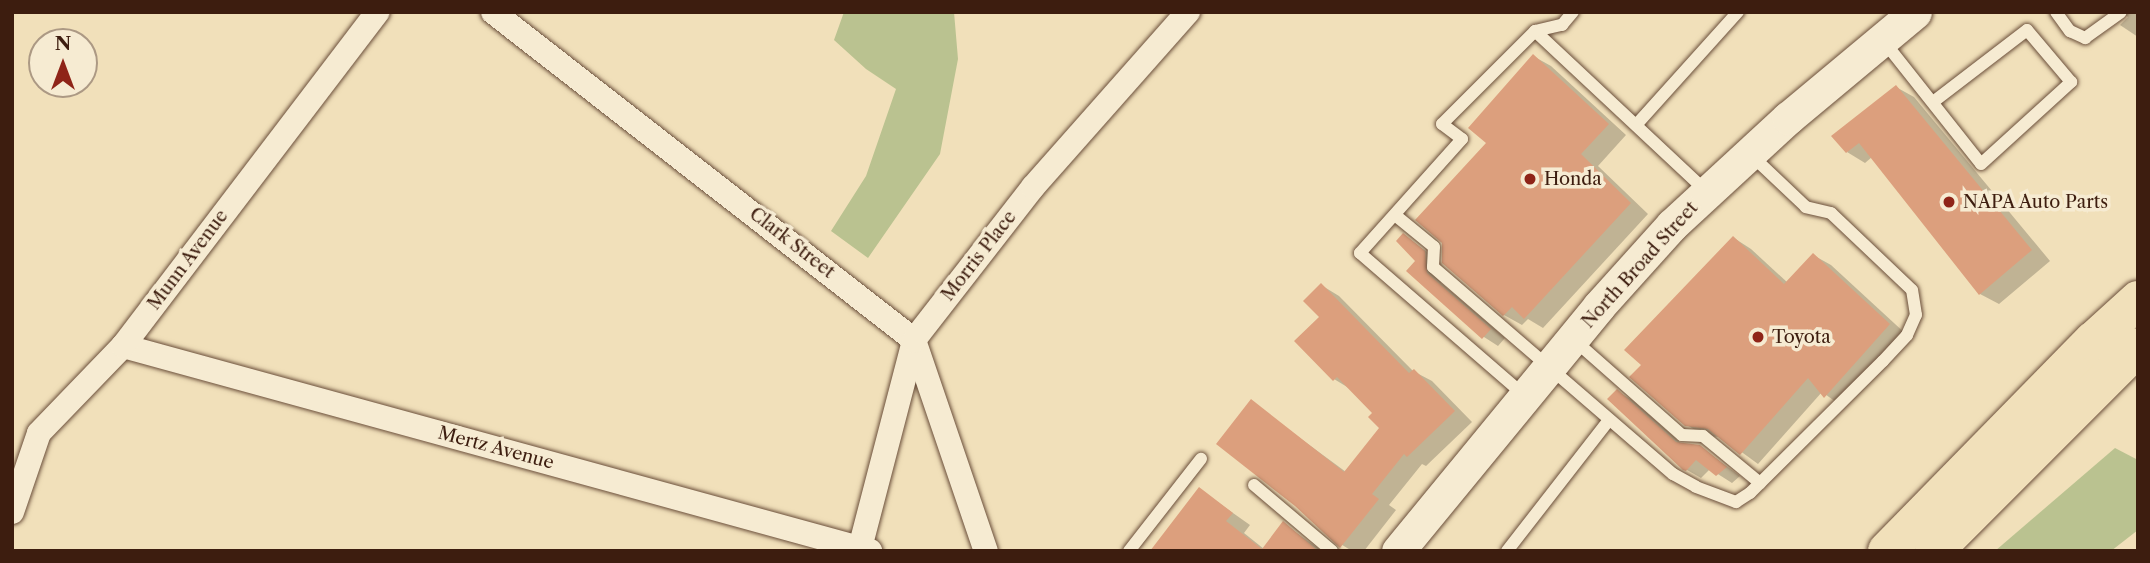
<!DOCTYPE html>
<html>
<head>
<meta charset="utf-8">
<style>
  body { margin:0 }
  #map { position:relative; width:2150px; height:563px; overflow:hidden; background:#f1e0ba; font-family:"Libre Caslon Text",serif }
  div>[style] { position:absolute }
  [style*='--x'] { left:calc(var(--x)*1px); top:calc(var(--y)*1px); width:calc(var(--w)*1px); rotate:calc(var(--a)*1deg) }
  .green>* { inset:0; background:#bac290 }
  .shadow>* { inset:0; background:#0003 }
  .building>* { inset:0; background:#dc9f7d }
  .roads { filter:drop-shadow(0 0 2px #6a4e3a) drop-shadow(0 0 2px #6a4e3a) }
  .service>* { height:12px; margin:-6px; padding:0 6px; transform-origin:6px; border-radius:6px; background:#f6ebd2 }
  .minor>* { height:24px; margin:-12px; padding:0 12px; transform-origin:12px; border-radius:12px; background:#f6ebd2 }
  .secondary>* { height:33px; margin:-16.5px; padding:0 16.5px; transform-origin:16.5px; border-radius:16.5px; background:#f6ebd2 }
  .trunk>* { height:38px; margin:-19px; padding:0 19px; transform-origin:19px; border-radius:19px; background:#f1e0ba }
  .dots>* { width:19px; height:19px; translate:-50% -50%; box-sizing:border-box; border:4px solid #f6ebd2; border-radius:50% }
  span { translate:-50% -50%; white-space:nowrap; text-align:center; line-height:1.15; -webkit-text-stroke:7px #f6ebd2; paint-order:stroke }
  .poi-label { font-size:18px; color:#3d1d0f }
  .left { translate:0 -50%; text-align:left }
  .street-label { font-size:18px; color:#3d1d0f }
  .frame { position:absolute; inset:0; border:14px solid #3d1d0f; pointer-events:none }
  .north { position:absolute; left:28px; top:28px; width:70px; height:70px; box-sizing:border-box; background:#f6ebd2; border:2px solid #ac9984; border-radius:50%; rotate:0deg; font-size:19px; font-weight:700; line-height:28px; text-align:center; color:#3d1d0f }
  .north::after { content:''; display:block; margin:auto; width:24px; height:32px; background:#8f2418; clip-path:polygon(50% 0,100% 100%,50% 72%,0 100%) }
</style>
</head>
<body>
<div id="map">
  <div class="green">
    <div style="clip-path:polygon(844px 12px,954px 12px,958px 59px,940px 154px,868px 258px,831px 231px,866px 176px,896px 89px,866px 69px,834px 40px)"></div>
    <div style="clip-path:polygon(2115px 448px,2138px 460px,2138px 530px,2111px 551px,1995px 551px)"></div>
  </div>
  <div class="shadow">
    <div style="clip-path:polygon(2120px 12px,2138px 12px,2138px 37px,2120px 25px,2128px 17px)"></div>
    <div style="clip-path:polygon(1533px 56px,1551px 66px,1626px 135px,1598px 166px,1648px 214px,1543px 328px,1528px 319px,1522px 325px,1504px 315px,1444px 262px,1489px 142px)"></div>
    <div style="clip-path:polygon(1896px 87px,1914px 97px,2050px 261px,1999px 304px,1980px 294px,1872px 157px,1865px 163px,1847px 152px)"></div>
    <div style="clip-path:polygon(1404px 235px,1439px 261px,1441px 283px,1505px 338px,1498px 346px,1484px 337px,1409px 271px,1418px 261px)"></div>
    <div style="clip-path:polygon(1734px 238px,1751px 249px,1788px 283px,1813px 255px,1831px 265px,1907px 335px,1843px 407px,1822px 392px,1758px 464px,1721px 437px,1705px 436px,1687px 425px,1644px 365px)"></div>
    <div style="clip-path:polygon(1321px 285px,1339px 296px,1413px 371px,1432px 381px,1472px 422px,1426px 466px,1422px 464px,1389px 505px,1396px 510px,1364px 551px,1352px 551px,1339px 543px,1251px 402px,1346px 472px,1381px 428px,1375px 413px,1352px 390px,1334px 379px,1321px 317px)"></div>
    <div style="clip-path:polygon(1617px 391px,1632px 400px,1682px 444px,1699px 446px,1740px 476px,1732px 483px,1710px 469px,1701px 478px,1687px 470px)"></div>
    <div style="clip-path:polygon(1199px 489px,1250px 525px,1244px 533px,1264px 549px,1284px 524px,1322px 551px,1152px 551px)"></div>
  </div>
  <div class="building">
    <div style="clip-path:polygon(1533px 54px,1609px 124px,1581px 154px,1631px 203px,1524px 319px,1512px 307px,1503px 316px,1442px 263px,1442px 243px,1415px 220px,1486px 143px,1468px 128px)"></div>
    <div style="clip-path:polygon(1896px 85px,2032px 250px,1979px 295px,1859px 143px,1846px 153px,1831px 136px)"></div>
    <div style="clip-path:polygon(1403px 233px,1425px 251px,1427px 273px,1491px 329px,1482px 339px,1406px 271px,1415px 261px,1396px 241px)"></div>
    <div style="clip-path:polygon(1733px 236px,1784px 284px,1813px 253px,1890px 324px,1824px 398px,1808px 378px,1740px 455px,1708px 429px,1685px 426px,1629px 377px,1641px 365px,1624px 350px)"></div>
    <div style="clip-path:polygon(1321px 283px,1409px 373px,1414px 369px,1455px 411px,1407px 457px,1404px 454px,1372px 494px,1379px 499px,1340px 548px,1295px 506px,1216px 444px,1251px 399px,1344px 472px,1379px 428px,1368px 417px,1372px 413px,1337px 377px,1333px 381px,1294px 341px,1319px 317px,1303px 301px)"></div>
    <div style="clip-path:polygon(1617px 389px,1676px 442px,1700px 445px,1727px 467px,1716px 476px,1696px 460px,1686px 471px,1683px 470px,1607px 399px)"></div>
    <div style="clip-path:polygon(1199px 487px,1233px 513px,1226px 521px,1262px 549px,1283px 521px,1318px 551px,1150px 551px)"></div>
  </div>
  <div class="roads">
    <div class="service">
      <div style="--x:2056;--y:12;--w:24;--a:54"></div>
      <div style="--x:2070;--y:31;--w:17;--a:25"></div>
      <div style="--x:2085;--y:38;--w:44;--a:-35.8"></div>
      <div style="--x:1535;--y:31;--w:234;--a:43.1"></div>
      <div style="--x:1882;--y:39;--w:159;--a:51.6"></div>
      <div style="--x:1981;--y:164;--w:122;--a:-42.3"></div>
      <div style="--x:2071;--y:82;--w:68;--a:-130.2"></div>
      <div style="--x:2027;--y:30;--w:118;--a:142.5"></div>
      <div style="--x:1637;--y:124;--w:151;--a:-48"></div>
      <div style="--x:1395;--y:215;--w:50;--a:39.4"></div>
      <div style="--x:1434;--y:247;--w:20;--a:93"></div>
      <div style="--x:1433;--y:267;--w:317;--a:40.8"></div>
      <div style="--x:1673;--y:474;--w:26;--a:29"></div>
      <div style="--x:1696;--y:487;--w:43;--a:20.6"></div>
      <div style="--x:1736;--y:502;--w:17;--a:-33"></div>
      <div style="--x:1750;--y:493;--w:187;--a:-44.8"></div>
      <div style="--x:1883;--y:361;--w:35;--a:-47"></div>
      <div style="--x:1907;--y:335;--w:22;--a:-66"></div>
      <div style="--x:1916;--y:315;--w:25;--a:-99"></div>
      <div style="--x:1912;--y:290;--w:112;--a:-136.5"></div>
      <div style="--x:1831;--y:213;--w:26;--a:-167"></div>
      <div style="--x:1806;--y:207;--w:74;--a:-136.6"></div>
      <div style="--x:1573;--y:339;--w:145;--a:41.4"></div>
      <div style="--x:1682;--y:435;--w:21;--a:3"></div>
      <div style="--x:1703;--y:436;--w:74;--a:39.5"></div>
      <div style="--x:1524;--y:395;--w:217;--a:-139.1"></div>
      <div style="--x:1360;--y:253;--w:153;--a:-48.2"></div>
      <div style="--x:1462;--y:139;--w:25;--a:-143"></div>
      <div style="--x:1442;--y:124;--w:132;--a:-45"></div>
      <div style="--x:1535;--y:31;--w:28;--a:-13"></div>
      <div style="--x:1562;--y:25;--w:17;--a:-50"></div>
      <div style="--x:1254;--y:485;--w:102;--a:40.2"></div>
      <div style="--x:1129;--y:551;--w:117;--a:-52"></div>
      <div style="--x:1507;--y:551;--w:166;--a:-52.1"></div>
    </div>
    <div class="minor">
      <div style="--x:493;--y:12;--w:534;--a:37.92"></div>
      <div style="--x:914;--y:340;--w:223;--a:71.2"></div>
      <div style="--x:123;--y:346;--w:775;--a:15.35"></div>
      <div style="--x:12;--y:512;--w:83;--a:-71.1"></div>
      <div style="--x:39;--y:433;--w:121;--a:-46"></div>
      <div style="--x:123;--y:346;--w:420;--a:-52.7"></div>
      <div style="--x:860;--y:548;--w:215;--a:-75.4"></div>
      <div style="--x:914;--y:340;--w:194;--a:-52.1"></div>
      <div style="--x:1033;--y:187;--w:234;--a:-48.5"></div>
    </div>
    <div class="secondary">
      <div style="--x:1398;--y:551;--w:317;--a:-50.6"></div>
      <div style="--x:1599;--y:306;--w:109;--a:-48"></div>
      <div style="--x:1672;--y:225;--w:158;--a:-42.7"></div>
      <div style="--x:1788;--y:118;--w:165;--a:-39.8"></div>
    </div>
    <div class="trunk">
      <div style="--x:1887;--y:551;--w:294;--a:-45.6"></div>
      <div style="--x:2093;--y:341;--w:61;--a:-42.3"></div>
      <div style="--x:1934;--y:551;--w:288;--a:-45"></div>
    </div>
  </div>
  <div class="dots">
    <div style="left:1530px;top:179px;background:#8f2418"></div>
    <div style="left:1949px;top:202px;background:#8f2418"></div>
    <div style="left:1758px;top:337px;background:#8f2418"></div>
  </div>
  <div class="poi-label">
    <span class="left" style="left:1544px;top:179px">Honda</span>
    <span class="left" style="left:1963px;top:202px">NAPA Auto Parts</span>
    <span class="left" style="left:1772px;top:337px">Toyota</span>
  </div>
  <div class="street-label">
    <span style="left:792px;top:243px;rotate:38deg">Clark Street</span>
    <span style="left:979px;top:256px;rotate:-52deg">Morris Place</span>
    <span style="left:188px;top:260px;rotate:-53deg">Munn Avenue</span>
    <span style="left:1640px;top:265px;rotate:-48deg">North Broad Street</span>
    <span style="left:496px;top:448px;rotate:15deg">Mertz Avenue</span>
  </div>
  <div class="frame"></div>
  <div class="north">N</div>
</div>
</body>
</html>
